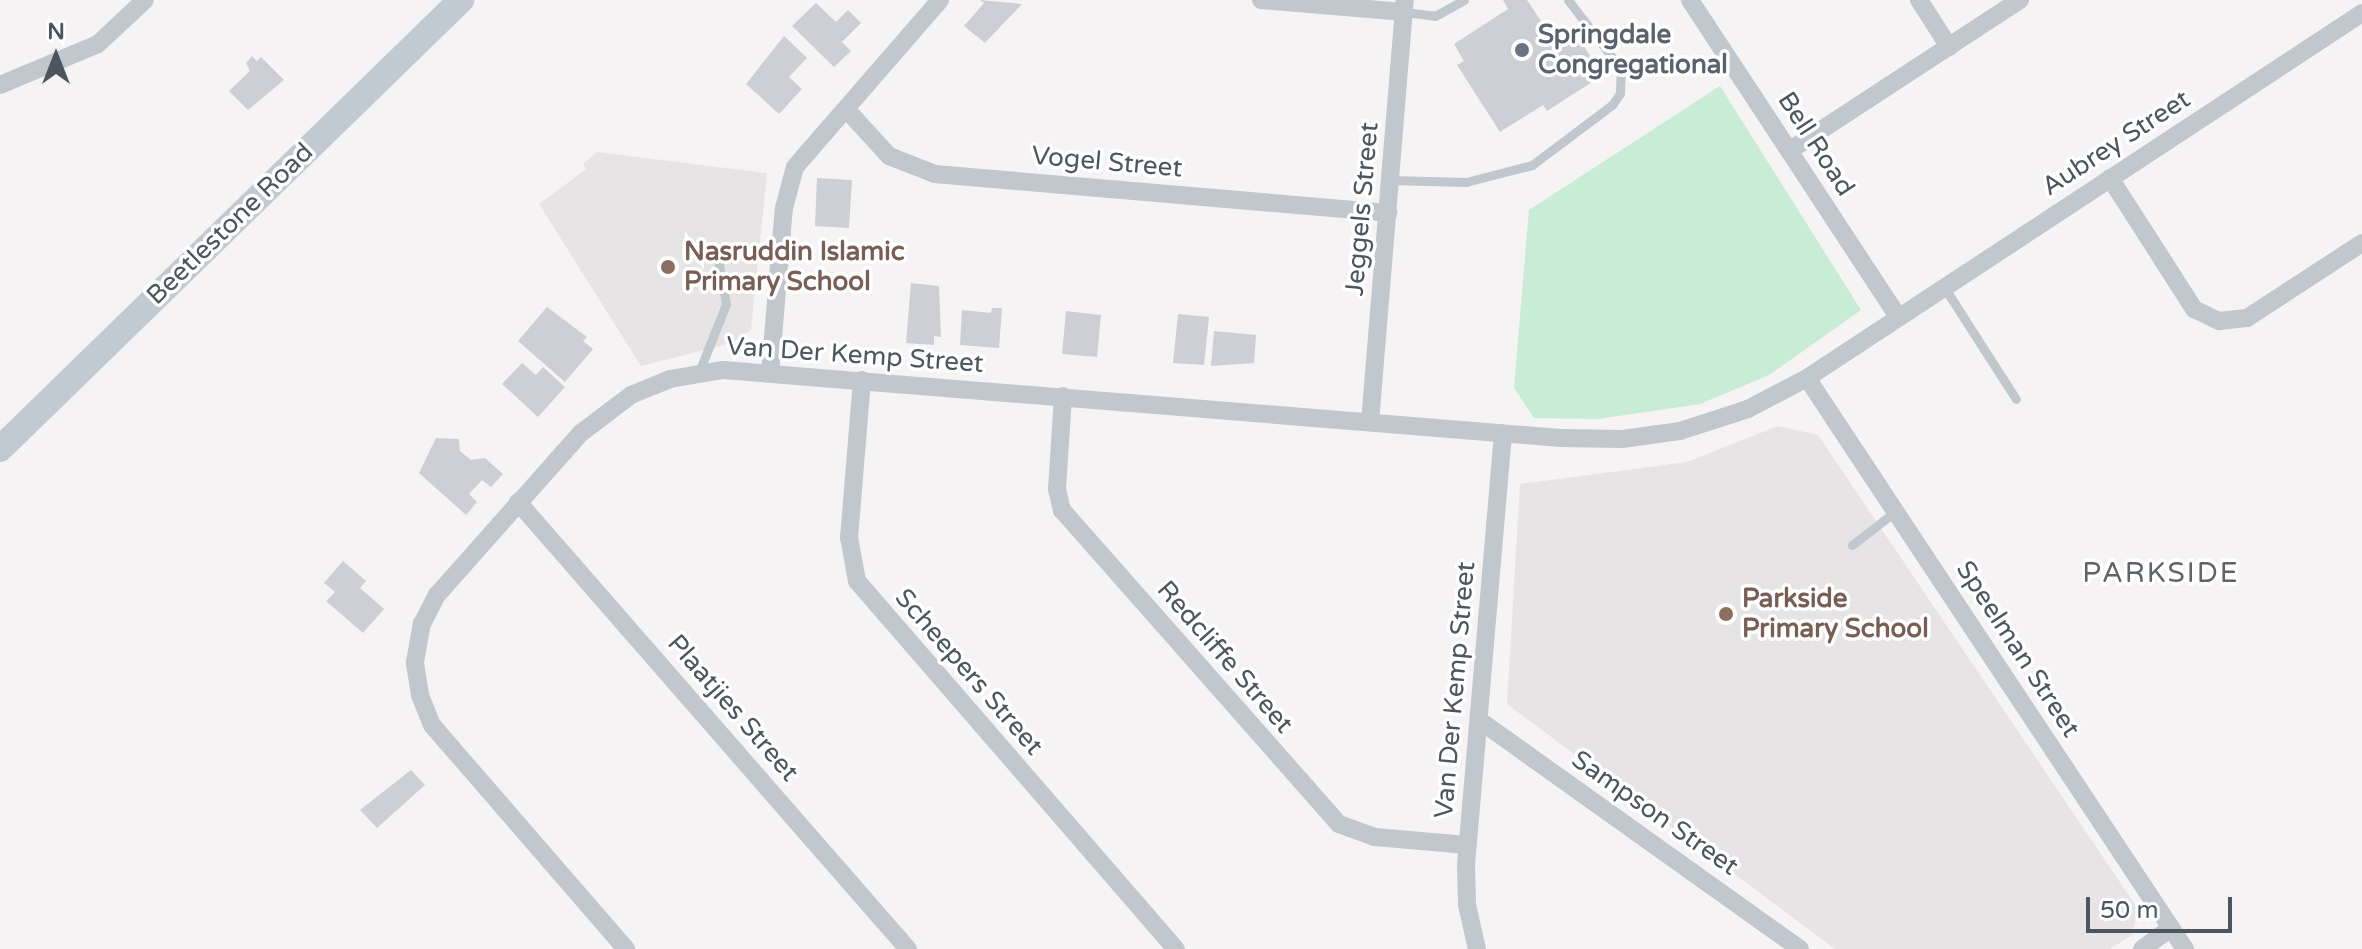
<!DOCTYPE html>
<html>
<head>
<meta charset="utf-8">
<style>
  body { margin:0 }
  #map { position:relative; width:2362px; height:949px; overflow:hidden; background:#f5f3f3; font-family:"Varela Round",sans-serif }
  div>[style] { position:absolute }
  [style*='--x'] { left:calc(var(--x)*1px); top:calc(var(--y)*1px); width:calc(var(--w)*1px); rotate:calc(var(--a)*1deg) }
  .education>* { inset:0; background:#e6e4e4 }
  .green>* { inset:0; background:#c8ecd5 }
  .building>* { inset:0; background:#cecfd4 }
  .lane>* { height:9px; margin:-4.5px; padding:0 4.5px; transform-origin:4.5px; border-radius:4.5px; background:#c0c7cd }
  .street>* { height:18px; margin:-9px; padding:0 9px; transform-origin:9px; border-radius:9px; background:#c0c7cd }
  .secondary>* { height:26px; margin:-13px; padding:0 13px; transform-origin:13px; border-radius:13px; background:#c1cad2 }
  .dots>* { width:22px; height:22px; translate:-50% -50%; box-sizing:border-box; border:4px solid #fff; border-radius:50% }
  span { translate:-50% -50%; white-space:nowrap; text-align:center; line-height:1.15; -webkit-text-stroke:7px #fff; paint-order:stroke }
  .worship-label { font-size:26px; color:#5b616d; font-weight:700 }
  .left { translate:0 -50%; text-align:left }
  .street-label { font-size:26px; color:#4c565e }
  .education-label { font-size:26px; color:#785e54; font-weight:700 }
  .neighbourhood-label { font-size:28px; color:#606367; letter-spacing:2px }
  .north { position:absolute; left:16px; top:16px; width:80px; height:80px; -webkit-text-stroke:6px #fff; paint-order:stroke; rotate:0deg; font-size:22px; font-weight:700; line-height:32px; text-align:center; color:#4c565e }
  .north::after { content:''; display:block; margin:auto; width:28px; height:36px; background:#4c565e; clip-path:polygon(50% 0,100% 100%,50% 72%,0 100%) }
  .scale { position:absolute; left:2086px; top:897px; width:146px; height:36px; box-sizing:border-box; border:4px solid #4c565e; border-top:0; padding-left:10px; font-size:24px; line-height:28px; white-space:nowrap; color:#4c565e; -webkit-text-stroke:6px #fff; paint-order:stroke }
</style>
</head>
<body>
<div id="map">
  <div class="education">
    <div style="clip-path:polygon(597px 152px,767px 173px,751px 330px,732px 343px,641px 366px,539px 204px,586px 169px,583px 164px)"></div>
    <div style="clip-path:polygon(1778px 426px,1818px 435px,2138px 909px,2132px 935px,2110px 949px,1835px 949px,1507px 704px,1520px 484px,1687px 462px)"></div>
  </div>
  <div class="green">
    <div style="clip-path:polygon(1720px 86px,1861px 310px,1769px 375px,1700px 404px,1598px 419px,1534px 418px,1514px 388px,1529px 210px)"></div>
  </div>
  <div class="building">
    <div style="clip-path:polygon(980px 0,1022px 4px,985px 43px,964px 26px,984px 3px)"></div>
    <div style="clip-path:polygon(1503px 0,1527px 0,1555px 42px,1573px 30px,1603px 75px,1547px 111px,1543px 105px,1500px 132px,1457px 65px,1464px 61px,1454px 44px,1508px 9px)"></div>
    <div style="clip-path:polygon(816px 3px,836px 22px,848px 10px,861px 23px,842px 42px,851px 51px,834px 67px,792px 26px)"></div>
    <div style="clip-path:polygon(784px 36px,807px 58px,789px 77px,802px 89px,779px 114px,746px 84px)"></div>
    <div style="clip-path:polygon(252px 56px,257px 61px,261px 57px,284px 80px,248px 110px,229px 91px,250px 71px,246px 63px)"></div>
    <div style="clip-path:polygon(817px 178px,852px 180px,849px 228px,815px 226px)"></div>
    <div style="clip-path:polygon(911px 283px,939px 286px,941px 337px,934px 336px,934px 345px,906px 343px)"></div>
    <div style="clip-path:polygon(547px 307px,587px 337px,583px 341px,593px 349px,565px 382px,518px 341px)"></div>
    <div style="clip-path:polygon(992px 308px,1002px 308px,999px 348px,960px 345px,962px 310px,991px 313px)"></div>
    <div style="clip-path:polygon(1066px 311px,1101px 315px,1097px 357px,1062px 354px)"></div>
    <div style="clip-path:polygon(1178px 314px,1209px 317px,1204px 365px,1173px 363px)"></div>
    <div style="clip-path:polygon(1214px 331px,1256px 335px,1254px 363px,1211px 366px)"></div>
    <div style="clip-path:polygon(522px 363px,536px 375px,543px 367px,565px 387px,538px 417px,502px 384px)"></div>
    <div style="clip-path:polygon(436px 438px,459px 439px,460px 451px,471px 460px,485px 458px,503px 474px,491px 487px,482px 480px,469px 494px,477px 502px,466px 515px,419px 473px)"></div>
    <div style="clip-path:polygon(343px 561px,366px 581px,360px 588px,384px 609px,363px 633px,326px 601px,335px 592px,324px 583px)"></div>
    <div style="clip-path:polygon(411px 770px,425px 785px,377px 828px,360px 810px)"></div>
  </div>
  <div class="lane">
    <div style="--x:1404;--y:12;--w:31;--a:7"></div>
    <div style="--x:1435;--y:16;--w:33;--a:-29"></div>
    <div style="--x:1390;--y:180;--w:76;--a:1.5"></div>
    <div style="--x:1466;--y:182;--w:68;--a:-14.4"></div>
    <div style="--x:1532;--y:165;--w:100;--a:-36.9"></div>
    <div style="--x:1612;--y:105;--w:14;--a:-56"></div>
    <div style="--x:1620;--y:93;--w:24;--a:-88"></div>
    <div style="--x:1621;--y:69;--w:87;--a:-127.5"></div>
    <div style="--x:1944;--y:287;--w:133;--a:57.3"></div>
    <div style="--x:699;--y:372;--w:73;--a:-68.3"></div>
    <div style="--x:726;--y:304;--w:47;--a:-99.9"></div>
    <div style="--x:1852;--y:545;--w:56;--a:-37.7"></div>
  </div>
  <div class="street">
    <div style="--x:1261;--y:0;--w:144;--a:4.8"></div>
    <div style="--x:1690;--y:0;--w:379;--a:56.7"></div>
    <div style="--x:1919;--y:0;--w:56;--a:57.4"></div>
    <div style="--x:0;--y:85;--w:106;--a:-22.7"></div>
    <div style="--x:98;--y:44;--w:64;--a:-43.1"></div>
    <div style="--x:847;--y:110;--w:62;--a:47.6"></div>
    <div style="--x:889;--y:156;--w:49;--a:21.4"></div>
    <div style="--x:935;--y:174;--w:455;--a:4.9"></div>
    <div style="--x:1789;--y:151;--w:276;--a:-33.2"></div>
    <div style="--x:2110;--y:178;--w:156;--a:57.3"></div>
    <div style="--x:2194;--y:309;--w:28;--a:26"></div>
    <div style="--x:2219;--y:321;--w:28;--a:-6"></div>
    <div style="--x:2247;--y:318;--w:137;--a:-33.1"></div>
    <div style="--x:770;--y:373;--w:166;--a:-85.2"></div>
    <div style="--x:784;--y:208;--w:42;--a:-75"></div>
    <div style="--x:795;--y:167;--w:221;--a:-49"></div>
    <div style="--x:1807;--y:378;--w:685;--a:56.5"></div>
    <div style="--x:862;--y:380;--w:158;--a:94.7"></div>
    <div style="--x:849;--y:537;--w:45;--a:79.7"></div>
    <div style="--x:857;--y:581;--w:487;--a:49.1"></div>
    <div style="--x:1063;--y:396;--w:93;--a:93.7"></div>
    <div style="--x:1057;--y:489;--w:22;--a:77"></div>
    <div style="--x:1062;--y:510;--w:419;--a:48.6"></div>
    <div style="--x:1339;--y:824;--w:38;--a:20"></div>
    <div style="--x:1375;--y:837;--w:92;--a:5"></div>
    <div style="--x:1370;--y:422;--w:423;--a:-85.3"></div>
    <div style="--x:518;--y:502;--w:593;--a:48.9"></div>
    <div style="--x:1479;--y:720;--w:394;--a:35.5"></div>
    <div style="--x:626;--y:949;--w:296;--a:-130.9"></div>
    <div style="--x:432;--y:725;--w:32;--a:-112"></div>
    <div style="--x:420;--y:695;--w:33;--a:-99"></div>
    <div style="--x:415;--y:662;--w:39;--a:-80"></div>
    <div style="--x:422;--y:624;--w:33;--a:-63"></div>
    <div style="--x:437;--y:595;--w:217;--a:-48.4"></div>
    <div style="--x:581;--y:433;--w:63;--a:-37.2"></div>
    <div style="--x:631;--y:395;--w:42;--a:-22.3"></div>
    <div style="--x:670;--y:379;--w:54;--a:-9.6"></div>
    <div style="--x:723;--y:370;--w:841;--a:4.64"></div>
    <div style="--x:1561;--y:438;--w:61;--a:0.9"></div>
    <div style="--x:1622;--y:439;--w:59;--a:-7.9"></div>
    <div style="--x:1680;--y:431;--w:71;--a:-17.9"></div>
    <div style="--x:1748;--y:409;--w:67;--a:-27.7"></div>
    <div style="--x:1807;--y:378;--w:664;--a:-33.33"></div>
    <div style="--x:1477;--y:949;--w:45;--a:-102.8"></div>
    <div style="--x:1467;--y:905;--w:40;--a:-91.4"></div>
    <div style="--x:1466;--y:865;--w:433;--a:-85.1"></div>
    <div style="--x:2142;--y:949;--w:36;--a:-36"></div>
  </div>
  <div class="secondary">
    <div style="--x:0;--y:449;--w:644;--a:-44.24"></div>
  </div>
  <div class="dots">
    <div style="left:1522px;top:50px;background:#6b7280"></div>
    <div style="left:668px;top:267px;background:#8d6e63"></div>
    <div style="left:1726px;top:614px;background:#8d6e63"></div>
  </div>
  <div class="worship-label">
    <span class="left" style="left:1538px;top:50px">Springdale<br>Congregational</span>
  </div>
  <div class="street-label">
    <span style="left:2116px;top:143px;rotate:-33deg">Aubrey Street</span>
    <span style="left:1816px;top:144px;rotate:57deg">Bell Road</span>
    <span style="left:1107px;top:162px;rotate:5deg">Vogel Street</span>
    <span style="left:1362px;top:209px;rotate:-85deg">Jeggels Street</span>
    <span style="left:230px;top:224px;rotate:-44deg">Beetlestone Road</span>
    <span style="left:855px;top:355px;rotate:4deg">Van Der Kemp Street</span>
    <span style="left:2018px;top:649px;rotate:57deg">Speelman Street</span>
    <span style="left:1225px;top:657px;rotate:49deg">Redcliffe Street</span>
    <span style="left:969px;top:672px;rotate:49deg">Scheepers Street</span>
    <span style="left:1455px;top:690px;rotate:-85deg">Van Der Kemp Street</span>
    <span style="left:733px;top:708px;rotate:49deg">Plaatjies Street</span>
    <span style="left:1655px;top:813px;rotate:35deg">Sampson Street</span>
  </div>
  <div class="education-label">
    <span class="left" style="left:684px;top:267px">Nasruddin Islamic<br>Primary School</span>
    <span class="left" style="left:1742px;top:614px">Parkside<br>Primary School</span>
  </div>
  <div class="neighbourhood-label">
    <span style="left:2161px;top:573px">PARKSIDE</span>
  </div>
  <div class="north">N</div>
  <div class="scale">50 m</div>
</div>
</body>
</html>
